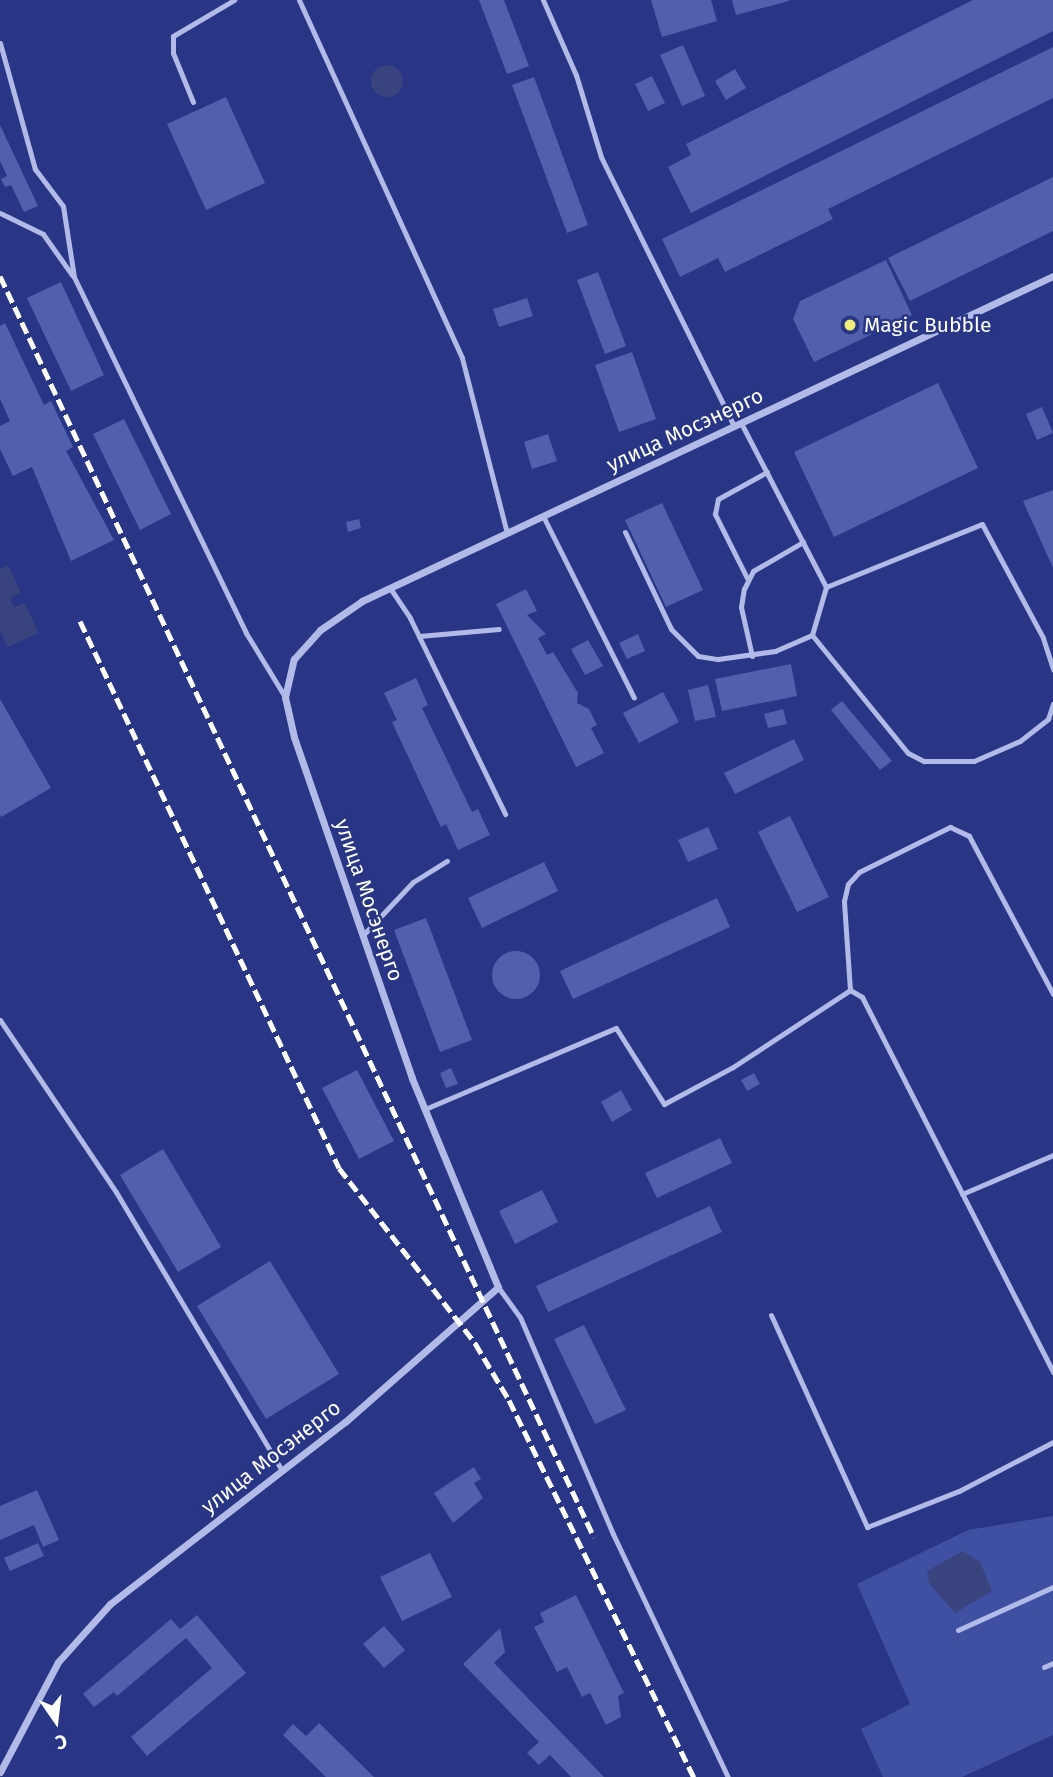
<!DOCTYPE html>
<html>
<head>
<meta charset="utf-8">
<style>
  body { margin:0 }
  #map { position:relative; width:1053px; height:1777px; overflow:hidden; background:#283685; font-family:"Fira Sans",sans-serif }
  div>[style] { position:absolute }
  [style*='--x'] { left:calc(var(--x)*1px); top:calc(var(--y)*1px); width:calc(var(--w)*1px); rotate:calc(var(--a)*1deg) }
  .green>* { inset:0; background:#3f50a3 }
  .water>* { inset:0; background:#39447e }
  .round { border-radius:50% }
  .building>* { inset:0; background:#5060ac }
  .service>* { height:5px; margin:-2.5px; padding:0 2.5px; transform-origin:2.5px; border-radius:2.5px; background:#b2bbe7 }
  .minor>* { height:7px; margin:-3.5px; padding:0 3.5px; transform-origin:3.5px; border-radius:3.5px; background:#b2bbe7 }
  .rail>* { height:5px; margin-top:-2.5px; transform-origin:0; background:repeating-linear-gradient(90deg,#fff 0 12px,transparent 0 17px) }
  .dots>* { width:19px; height:19px; translate:-50% -50%; box-sizing:border-box; border:4px solid #283685; border-radius:50% }
  span { translate:-50% -50%; white-space:nowrap; text-align:center; line-height:1.15; -webkit-text-stroke:5px #283685; paint-order:stroke }
  .poi-label { font-size:21px; color:#fff }
  .left { translate:0 -50%; text-align:left }
  .street-label { font-size:21px; color:#fff }
  .north { position:absolute; left:21px; top:1686px; width:70px; height:70px; -webkit-text-stroke:5px #283685; paint-order:stroke; rotate:166deg; font-size:19px; font-weight:700; line-height:28px; text-align:center; color:#fff }
  .north::after { content:''; display:block; margin:auto; width:24px; height:32px; background:#fff; clip-path:polygon(50% 0,100% 100%,50% 72%,0 100%) }
</style>
</head>
<body>
<div id="map">
  <div class="green">
    <div style="clip-path:polygon(1053px 1516px,1053px 1735px,962px 1777px,883px 1777px,861px 1729px,910px 1704px,857px 1584px,968px 1530px)"></div>
  </div>
  <div class="water">
    <div class="round" style="left:371px;top:65px;width:32px;height:32px"></div>
    <div style="clip-path:polygon(8px 565px,21px 593px,10px 598px,14px 607px,25px 603px,38px 633px,8px 647px,0 631px,0 569px)"></div>
    <div style="clip-path:polygon(963px 1551px,980px 1562px,992px 1591px,955px 1613px,929px 1583px,927px 1571px)"></div>
  </div>
  <div class="building">
    <div style="clip-path:polygon(479px 0,504px 0,529px 66px,507px 74px)"></div>
    <div style="clip-path:polygon(651px 0,711px 0,717px 21px,662px 37px)"></div>
    <div style="clip-path:polygon(732px 0,789px 0,789px 1px,736px 15px)"></div>
    <div style="clip-path:polygon(973px 0,1053px 0,1053px 31px,691px 213px,668px 167px,691px 155px,686px 144px)"></div>
    <div style="clip-path:polygon(683px 45px,705px 96px,682px 106px,660px 55px)"></div>
    <div style="clip-path:polygon(1053px 47px,1053px 98px,828px 209px,833px 219px,725px 272px,718px 258px,680px 277px,662px 239px)"></div>
    <div style="clip-path:polygon(735px 69px,746px 88px,726px 100px,715px 81px)"></div>
    <div style="clip-path:polygon(652px 76px,665px 103px,648px 111px,635px 84px)"></div>
    <div style="clip-path:polygon(534px 77px,588px 225px,567px 233px,512px 85px)"></div>
    <div style="clip-path:polygon(226px 97px,265px 183px,206px 210px,167px 124px)"></div>
    <div style="clip-path:polygon(0 125px,38px 206px,24px 212px,11px 185px,5px 187px,1px 179px,7px 176px,0 161px)"></div>
    <div style="clip-path:polygon(1053px 177px,1053px 231px,910px 301px,888px 258px)"></div>
    <div style="clip-path:polygon(886px 260px,912px 315px,814px 362px,793px 319px,800px 301px)"></div>
    <div style="clip-path:polygon(598px 272px,626px 346px,605px 354px,577px 280px)"></div>
    <div style="clip-path:polygon(61px 282px,104px 375px,71px 391px,27px 298px)"></div>
    <div style="clip-path:polygon(527px 298px,533px 316px,499px 327px,493px 309px)"></div>
    <div style="clip-path:polygon(5px 323px,44px 405px,51px 401px,73px 447px,66px 451px,114px 540px,71px 561px,32px 467px,13px 476px,0 449px,0 426px,10px 421px,0 399px,0 326px)"></div>
    <div style="clip-path:polygon(632px 352px,656px 419px,619px 432px,595px 365px)"></div>
    <div style="clip-path:polygon(938px 383px,978px 468px,834px 537px,794px 452px)"></div>
    <div style="clip-path:polygon(1042px 407px,1053px 433px,1037px 440px,1026px 414px)"></div>
    <div style="clip-path:polygon(124px 419px,171px 514px,140px 530px,93px 434px)"></div>
    <div style="clip-path:polygon(548px 434px,557px 461px,532px 469px,524px 442px)"></div>
    <div style="clip-path:polygon(1053px 490px,1053px 568px,1023px 501px)"></div>
    <div style="clip-path:polygon(662px 503px,703px 590px,666px 607px,625px 520px)"></div>
    <div style="clip-path:polygon(359px 519px,361px 528px,348px 532px,346px 522px)"></div>
    <div style="clip-path:polygon(526px 589px,537px 611px,527px 615px,546px 634px,538px 638px,547px 655px,553px 652px,578px 693px,577px 703px,589px 709px,597px 725px,591px 728px,604px 753px,576px 767px,496px 604px)"></div>
    <div style="clip-path:polygon(638px 634px,645px 651px,627px 659px,619px 643px)"></div>
    <div style="clip-path:polygon(588px 640px,603px 666px,585px 675px,571px 649px)"></div>
    <div style="clip-path:polygon(791px 664px,797px 696px,722px 711px,715px 679px)"></div>
    <div style="clip-path:polygon(416px 678px,428px 705px,422px 708px,472px 812px,478px 809px,490px 835px,458px 850px,446px 824px,441px 827px,392px 722px,397px 720px,384px 693px)"></div>
    <div style="clip-path:polygon(708px 685px,716px 717px,695px 721px,688px 690px)"></div>
    <div style="clip-path:polygon(663px 692px,679px 722px,639px 743px,623px 713px)"></div>
    <div style="clip-path:polygon(0 699px,51px 788px,1px 817px,0 814px)"></div>
    <div style="clip-path:polygon(842px 701px,892px 761px,880px 770px,831px 710px)"></div>
    <div style="clip-path:polygon(783px 709px,787px 724px,768px 728px,764px 714px)"></div>
    <div style="clip-path:polygon(794px 739px,804px 760px,735px 794px,724px 773px)"></div>
    <div style="clip-path:polygon(790px 816px,829px 897px,797px 912px,758px 832px)"></div>
    <div style="clip-path:polygon(708px 827px,718px 849px,688px 862px,678px 840px)"></div>
    <div style="clip-path:polygon(544px 862px,558px 891px,482px 928px,468px 898px)"></div>
    <div style="clip-path:polygon(717px 898px,730px 927px,573px 999px,560px 971px)"></div>
    <div style="clip-path:polygon(426px 918px,472px 1040px,440px 1052px,394px 930px)"></div>
    <div class="round" style="left:492px;top:951px;width:48px;height:48px"></div>
    <div style="clip-path:polygon(451px 1068px,458px 1084px,446px 1088px,440px 1073px)"></div>
    <div style="clip-path:polygon(357px 1070px,394px 1141px,359px 1159px,322px 1088px)"></div>
    <div style="clip-path:polygon(754px 1073px,760px 1084px,747px 1091px,741px 1080px)"></div>
    <div style="clip-path:polygon(621px 1090px,632px 1110px,612px 1122px,601px 1102px)"></div>
    <div style="clip-path:polygon(720px 1138px,732px 1163px,657px 1198px,645px 1173px)"></div>
    <div style="clip-path:polygon(163px 1149px,221px 1247px,178px 1272px,120px 1175px)"></div>
    <div style="clip-path:polygon(542px 1190px,558px 1222px,515px 1244px,499px 1211px)"></div>
    <div style="clip-path:polygon(710px 1206px,722px 1232px,548px 1312px,536px 1286px)"></div>
    <div style="clip-path:polygon(270px 1261px,339px 1374px,266px 1419px,197px 1306px)"></div>
    <div style="clip-path:polygon(584px 1325px,626px 1410px,595px 1424px,554px 1339px)"></div>
    <div style="clip-path:polygon(474px 1467px,481px 1479px,474px 1483px,483px 1498px,453px 1523px,434px 1493px)"></div>
    <div style="clip-path:polygon(37px 1490px,59px 1540px,43px 1547px,34px 1525px,0 1540px,0 1506px)"></div>
    <div style="clip-path:polygon(38px 1543px,44px 1556px,10px 1571px,4px 1558px)"></div>
    <div style="clip-path:polygon(430px 1553px,452px 1597px,402px 1621px,380px 1577px)"></div>
    <div style="clip-path:polygon(576px 1595px,624px 1693px,618px 1696px,621px 1717px,606px 1725px,590px 1693px,582px 1697px,567px 1667px,557px 1672px,534px 1627px,544px 1622px,540px 1613px)"></div>
    <div style="clip-path:polygon(197px 1615px,246px 1673px,147px 1756px,131px 1737px,212px 1668px,186px 1638px,117px 1696px,114px 1692px,94px 1707px,83px 1694px,171px 1619px,180px 1629px)"></div>
    <div style="clip-path:polygon(384px 1626px,405px 1650px,384px 1668px,363px 1644px)"></div>
    <div style="clip-path:polygon(500px 1628px,505px 1652px,494px 1663px,604px 1777px,571px 1777px,550px 1755px,539px 1765px,527px 1753px,539px 1742px,463px 1664px)"></div>
    <div style="clip-path:polygon(319px 1723px,374px 1777px,326px 1777px,283px 1735px,293px 1724px,306px 1736px)"></div>
  </div>
  <div class="service">
    <div style="--x:299;--y:0;--w:393;--a:65.5"></div>
    <div style="--x:462;--y:358;--w:181;--a:75.6"></div>
    <div style="--x:543;--y:0;--w:82;--a:66.3"></div>
    <div style="--x:576;--y:75;--w:86;--a:73"></div>
    <div style="--x:601;--y:157;--w:300;--a:63.7"></div>
    <div style="--x:0;--y:43;--w:131;--a:74.5"></div>
    <div style="--x:35;--y:169;--w:46;--a:52.9"></div>
    <div style="--x:63;--y:206;--w:72;--a:81.2"></div>
    <div style="--x:74;--y:277;--w:395;--a:64.2"></div>
    <div style="--x:246;--y:633;--w:75;--a:58.6"></div>
    <div style="--x:193;--y:102;--w:53;--a:-112.2"></div>
    <div style="--x:173;--y:53;--w:17;--a:-90"></div>
    <div style="--x:173;--y:36;--w:71;--a:-30.5"></div>
    <div style="--x:0;--y:213;--w:48;--a:26"></div>
    <div style="--x:43;--y:234;--w:50;--a:54.7"></div>
    <div style="--x:741;--y:423;--w:185;--a:62.6"></div>
    <div style="--x:543;--y:516;--w:203;--a:63.4"></div>
    <div style="--x:625;--y:532;--w:107;--a:64.6"></div>
    <div style="--x:671;--y:629;--w:38;--a:45"></div>
    <div style="--x:698;--y:656;--w:20;--a:9"></div>
    <div style="--x:718;--y:659;--w:58;--a:-8"></div>
    <div style="--x:775;--y:651;--w:40;--a:-23.4"></div>
    <div style="--x:812;--y:635;--w:50;--a:-73.7"></div>
    <div style="--x:826;--y:587;--w:168;--a:-22"></div>
    <div style="--x:982;--y:524;--w:129;--a:61.8"></div>
    <div style="--x:1043;--y:638;--w:33;--a:72"></div>
    <div style="--x:748;--y:580;--w:74;--a:-116.6"></div>
    <div style="--x:715;--y:514;--w:15;--a:-79"></div>
    <div style="--x:718;--y:499;--w:56;--a:-28.9"></div>
    <div style="--x:390;--y:588;--w:36;--a:56"></div>
    <div style="--x:410;--y:618;--w:218;--a:64.1"></div>
    <div style="--x:812;--y:635;--w:152;--a:50.9"></div>
    <div style="--x:908;--y:753;--w:18;--a:27"></div>
    <div style="--x:924;--y:761;--w:50;--a:0"></div>
    <div style="--x:974;--y:761;--w:50;--a:-23.5"></div>
    <div style="--x:1020;--y:741;--w:36;--a:-38"></div>
    <div style="--x:1048;--y:719;--w:16;--a:-72"></div>
    <div style="--x:419;--y:636;--w:80;--a:-5"></div>
    <div style="--x:752;--y:656;--w:50;--a:-102.7"></div>
    <div style="--x:741;--y:607;--w:18;--a:-81"></div>
    <div style="--x:744;--y:589;--w:20;--a:-63"></div>
    <div style="--x:753;--y:571;--w:58;--a:-30.1"></div>
    <div style="--x:364;--y:934;--w:71;--a:-46.7"></div>
    <div style="--x:413;--y:882;--w:40;--a:-32"></div>
    <div style="--x:850;--y:990;--w:14;--a:30"></div>
    <div style="--x:862;--y:997;--w:421;--a:63"></div>
    <div style="--x:850;--y:990;--w:89;--a:-93.9"></div>
    <div style="--x:844;--y:901;--w:17;--a:-77"></div>
    <div style="--x:848;--y:884;--w:16;--a:-47"></div>
    <div style="--x:859;--y:872;--w:102;--a:-26.3"></div>
    <div style="--x:950;--y:827;--w:21;--a:25"></div>
    <div style="--x:969;--y:836;--w:179;--a:62"></div>
    <div style="--x:0;--y:1020;--w:207;--a:56"></div>
    <div style="--x:116;--y:1192;--w:325;--a:59.2"></div>
    <div style="--x:425;--y:1109;--w:207;--a:-23"></div>
    <div style="--x:616;--y:1028;--w:90;--a:57.7"></div>
    <div style="--x:664;--y:1104;--w:78;--a:-28.2"></div>
    <div style="--x:733;--y:1067;--w:140;--a:-33.3"></div>
    <div style="--x:962;--y:1194;--w:99;--a:-23.2"></div>
    <div style="--x:498;--y:1287;--w:37;--a:54"></div>
    <div style="--x:520;--y:1317;--w:236;--a:66.8"></div>
    <div style="--x:613;--y:1534;--w:269;--a:64.7"></div>
    <div style="--x:771;--y:1315;--w:233;--a:65.6"></div>
    <div style="--x:867;--y:1527;--w:99;--a:-21.4"></div>
    <div style="--x:959;--y:1491;--w:106;--a:-27.5"></div>
    <div style="--x:958;--y:1630;--w:104;--a:-24.4"></div>
    <div style="--x:1044;--y:1667;--w:10;--a:-24"></div>
  </div>
  <div class="minor">
    <div style="--x:0;--y:1772;--w:124;--a:-62.2"></div>
    <div style="--x:58;--y:1662;--w:78;--a:-48.1"></div>
    <div style="--x:110;--y:1604;--w:297;--a:-37.8"></div>
    <div style="--x:345;--y:1422;--w:204;--a:-41.4"></div>
    <div style="--x:498;--y:1287;--w:226;--a:-112.4"></div>
    <div style="--x:412;--y:1078;--w:361;--a:-109.1"></div>
    <div style="--x:294;--y:737;--w:41;--a:-102.7"></div>
    <div style="--x:285;--y:697;--w:39;--a:-77"></div>
    <div style="--x:294;--y:659;--w:39;--a:-48"></div>
    <div style="--x:320;--y:630;--w:51;--a:-34.6"></div>
    <div style="--x:362;--y:601;--w:764;--a:-25.19"></div>
  </div>
  <div class="rail">
    <div style="--x:0;--y:276;--w:1394;--a:64.78"></div>
    <div style="--x:80;--y:621;--w:605;--a:64.66"></div>
    <div style="--x:339;--y:1168;--w:222;--a:52.1"></div>
    <div style="--x:475;--y:1343;--w:66;--a:59.2"></div>
    <div style="--x:509;--y:1400;--w:420;--a:63.9"></div>
  </div>
  <div class="dots">
    <div style="left:850px;top:325px;background:#efee78"></div>
  </div>
  <div class="poi-label">
    <span class="left" style="left:864px;top:325px">Magic Bubble</span>
  </div>
  <div class="street-label">
    <span style="left:685px;top:430px;rotate:-25deg">улица Мосэнерго</span>
    <span style="left:369px;top:900px;rotate:71deg">улица Мосэнерго</span>
    <span style="left:271px;top:1457px;rotate:-38deg">улица Мосэнерго</span>
  </div>
  <div class="north">С</div>
</div>
</body>
</html>
